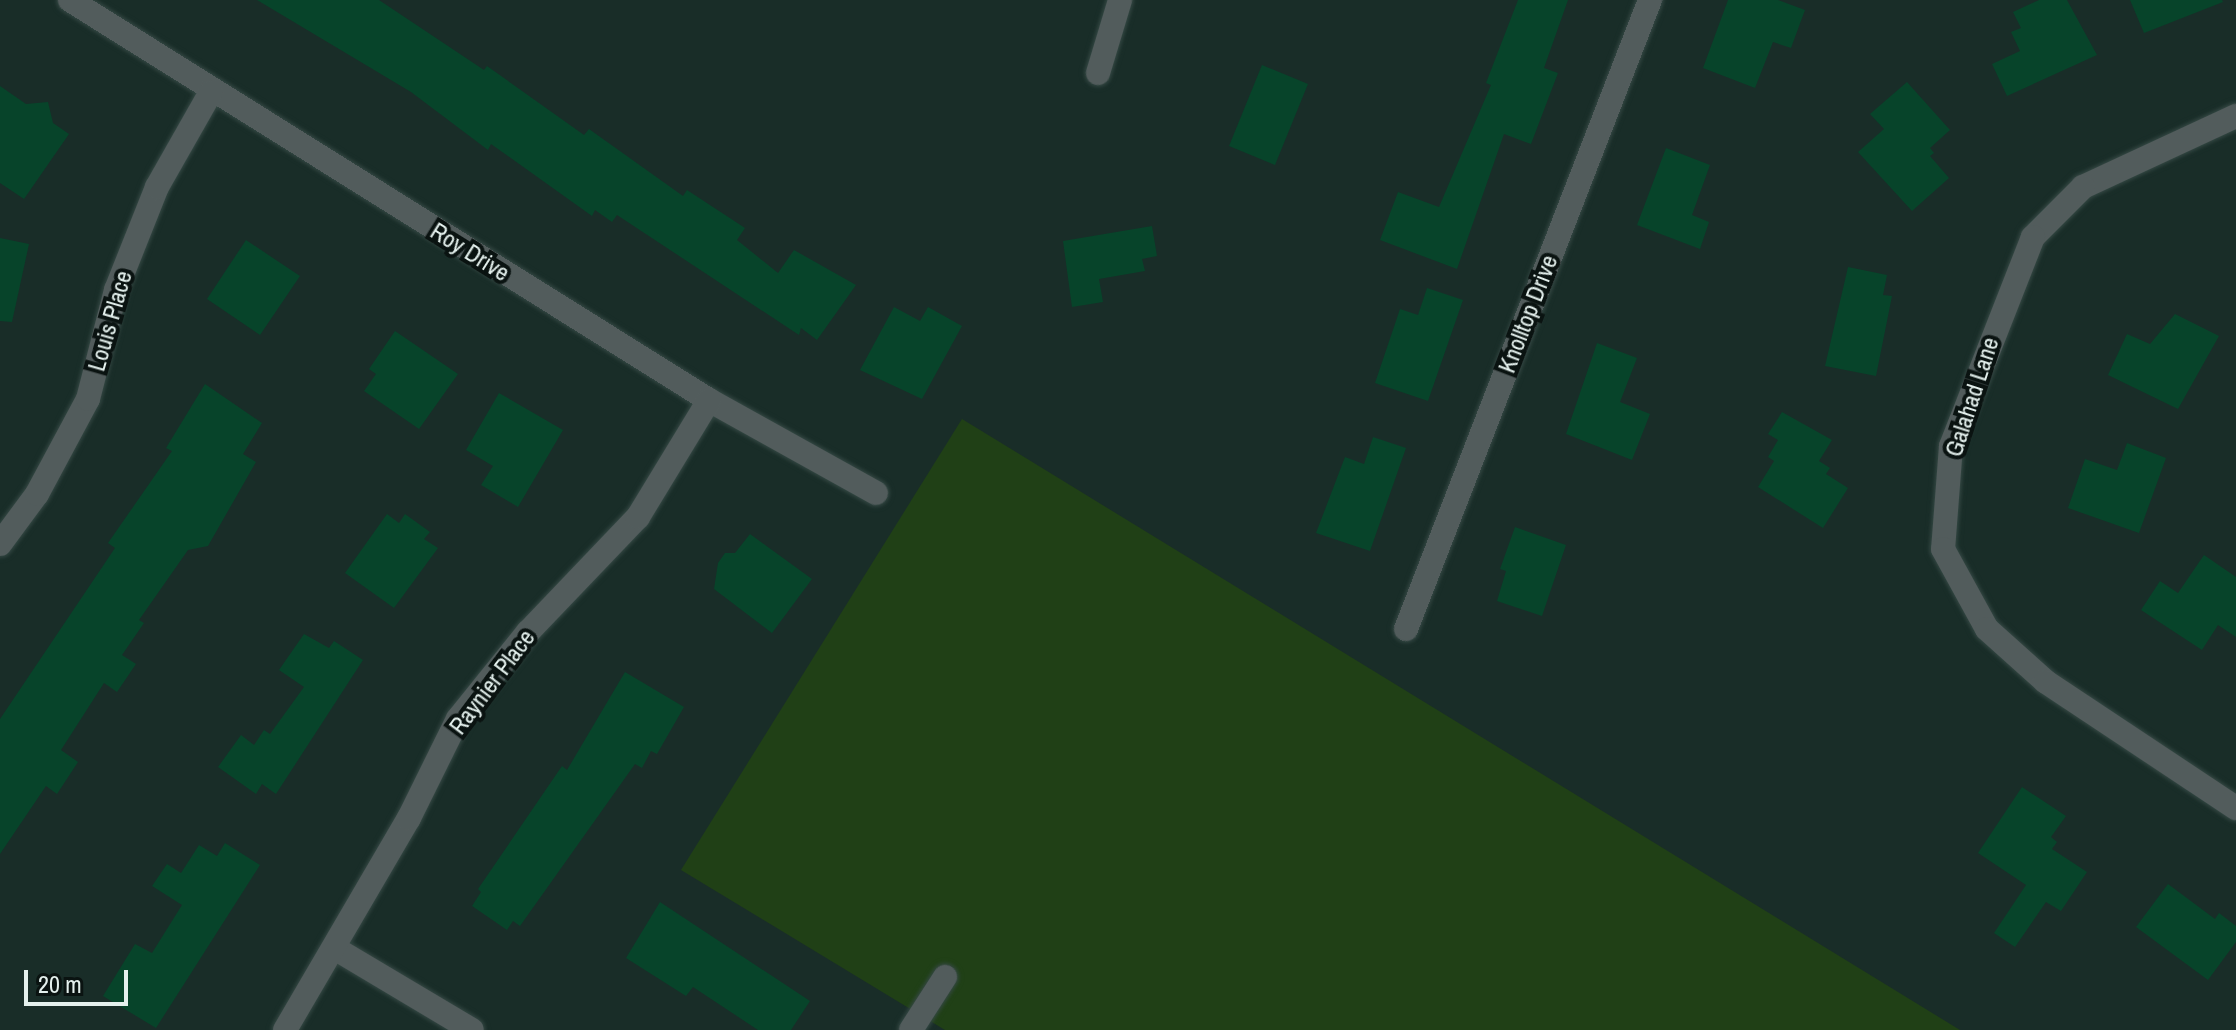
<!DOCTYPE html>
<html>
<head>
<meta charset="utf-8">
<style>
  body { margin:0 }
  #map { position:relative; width:2236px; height:1030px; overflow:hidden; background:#192d28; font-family:"Archivo Narrow",sans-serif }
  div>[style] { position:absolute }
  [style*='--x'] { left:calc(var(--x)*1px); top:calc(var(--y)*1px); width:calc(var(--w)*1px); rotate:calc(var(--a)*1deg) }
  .green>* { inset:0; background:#204016 }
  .building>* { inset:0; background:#07442a }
  .roads { filter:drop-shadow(0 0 2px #354844) drop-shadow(0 0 2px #354844) }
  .minor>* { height:24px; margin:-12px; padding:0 12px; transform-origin:12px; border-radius:12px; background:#525c5c }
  span { translate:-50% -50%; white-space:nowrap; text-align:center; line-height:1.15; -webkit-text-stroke:8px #0a1311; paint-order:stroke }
  .street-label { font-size:24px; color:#e4f0ed }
  .scale { position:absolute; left:24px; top:970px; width:104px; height:36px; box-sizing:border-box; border:4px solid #e4f0ed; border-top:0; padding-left:10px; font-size:24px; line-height:28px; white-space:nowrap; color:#e4f0ed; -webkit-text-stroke:6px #0a1311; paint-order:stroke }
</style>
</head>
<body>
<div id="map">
  <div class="green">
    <div style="clip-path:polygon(962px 419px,1960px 1030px,945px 1030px,681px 870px)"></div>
  </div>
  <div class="building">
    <div style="clip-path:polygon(257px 0,379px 0,484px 70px,487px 66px,584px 135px,589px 129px,683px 196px,687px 190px,745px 228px,737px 240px,778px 273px,794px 250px,856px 285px,817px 340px,801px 328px,799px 335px,617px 215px,612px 222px,595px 210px,592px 216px,491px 144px,488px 150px,411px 92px)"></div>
    <div style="clip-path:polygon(1518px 0,1568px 0,1544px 68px,1558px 73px,1531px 144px,1504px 134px,1457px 269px,1380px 240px,1398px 192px,1439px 207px,1491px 85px,1486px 83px)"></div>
    <div style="clip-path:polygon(1728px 0,1778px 0,1805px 10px,1791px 48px,1773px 42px,1755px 88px,1703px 68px)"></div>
    <div style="clip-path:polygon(2039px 0,2067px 0,2097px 55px,2007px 96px,1992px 64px,2020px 51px,2011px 32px,2021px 28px,2013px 12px)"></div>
    <div style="clip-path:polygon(2130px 0,2222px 0,2223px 2px,2144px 33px)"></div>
    <div style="clip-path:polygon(1262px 65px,1308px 84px,1275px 165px,1229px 146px)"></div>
    <div style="clip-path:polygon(1907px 82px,1950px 130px,1930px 148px,1934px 153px,1930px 156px,1949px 178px,1912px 211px,1858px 152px,1884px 129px,1870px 114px)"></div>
    <div style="clip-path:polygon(0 86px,26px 104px,48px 102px,53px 123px,69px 134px,24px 199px,0 183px)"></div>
    <div style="clip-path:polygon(1666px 148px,1710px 165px,1692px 215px,1709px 222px,1700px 249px,1637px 225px)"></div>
    <div style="clip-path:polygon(1152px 226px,1157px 256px,1142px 259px,1145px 271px,1099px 279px,1103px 302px,1072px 307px,1063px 241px)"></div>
    <div style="clip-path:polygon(0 238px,29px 244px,12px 322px,0 321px)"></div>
    <div style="clip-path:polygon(246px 240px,300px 276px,260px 335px,207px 299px)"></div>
    <div style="clip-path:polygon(1848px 267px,1887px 275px,1883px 295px,1892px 296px,1876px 376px,1825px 366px)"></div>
    <div style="clip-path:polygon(1427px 288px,1463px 300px,1428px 401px,1375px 383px,1400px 309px,1418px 315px)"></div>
    <div style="clip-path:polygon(894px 307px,920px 321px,928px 307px,962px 326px,922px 399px,860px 370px)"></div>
    <div style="clip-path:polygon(2175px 314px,2219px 336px,2178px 409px,2108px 375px,2127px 334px,2150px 344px)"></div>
    <div style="clip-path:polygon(395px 331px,458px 374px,419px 429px,364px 391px,376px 374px,369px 369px)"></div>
    <div style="clip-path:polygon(1597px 343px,1637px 358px,1620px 402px,1650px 414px,1632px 460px,1566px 434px)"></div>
    <div style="clip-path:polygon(205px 384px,262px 423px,243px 454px,256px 462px,208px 546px,188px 550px,139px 620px,144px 623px,122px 655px,136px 664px,117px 692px,104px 683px,61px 750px,78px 762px,57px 794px,46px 786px,0 854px,0 719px,115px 548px,108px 543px,172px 451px,166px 448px)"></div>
    <div style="clip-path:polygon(499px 393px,563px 430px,518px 507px,481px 485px,493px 466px,466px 450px)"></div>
    <div style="clip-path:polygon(1782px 412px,1832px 440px,1819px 461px,1830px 468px,1826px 474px,1848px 488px,1823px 528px,1758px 487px,1774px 461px,1768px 457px,1778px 440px,1768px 434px)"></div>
    <div style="clip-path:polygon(1373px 437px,1406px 448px,1370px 551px,1316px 533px,1345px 457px,1364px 464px)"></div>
    <div style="clip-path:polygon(2127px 443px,2166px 458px,2139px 533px,2068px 508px,2085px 459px,2117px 470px)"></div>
    <div style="clip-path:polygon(387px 514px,399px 523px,405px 514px,430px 532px,424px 539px,438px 548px,394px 608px,345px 573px)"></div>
    <div style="clip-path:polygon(1515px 527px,1566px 545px,1542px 616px,1497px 601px,1506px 571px,1500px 569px)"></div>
    <div style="clip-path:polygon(750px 534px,812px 579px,772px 633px,714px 589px,718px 563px,725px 553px,735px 553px)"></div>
    <div style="clip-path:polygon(2204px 555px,2236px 577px,2236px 637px,2218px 625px,2202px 650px,2141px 610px,2160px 581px,2178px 593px)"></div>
    <div style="clip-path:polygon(304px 634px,329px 648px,334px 641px,363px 660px,276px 794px,262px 784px,256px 794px,218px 767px,241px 735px,254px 745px,264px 730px,270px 734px,304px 687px,279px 670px)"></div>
    <div style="clip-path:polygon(625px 672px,684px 707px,657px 754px,651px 751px,642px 768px,635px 764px,520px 926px,513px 921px,507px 930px,472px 906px,481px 892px,478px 889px,562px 766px,567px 770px)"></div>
    <div style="clip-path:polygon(2022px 787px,2066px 816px,2051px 837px,2057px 842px,2052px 849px,2087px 872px,2061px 911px,2046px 902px,2015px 947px,1994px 933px,2026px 885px,1978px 853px)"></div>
    <div style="clip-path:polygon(225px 843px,260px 865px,156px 1028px,103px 996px,135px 944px,152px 953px,182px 905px,152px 886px,167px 864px,181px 873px,199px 845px,217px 856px)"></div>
    <div style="clip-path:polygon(2168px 884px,2215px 919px,2219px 913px,2236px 926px,2236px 942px,2208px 980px,2136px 927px)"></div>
    <div style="clip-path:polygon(660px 902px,810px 1001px,791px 1030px,758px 1030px,693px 987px,686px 996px,626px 958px)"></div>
  </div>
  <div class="roads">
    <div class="minor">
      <div style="--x:70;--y:0;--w:754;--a:32.05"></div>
      <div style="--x:709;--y:400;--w:191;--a:29.1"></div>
      <div style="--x:1098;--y:73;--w:76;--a:-73.2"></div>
      <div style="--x:2236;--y:116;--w:169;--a:155.1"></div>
      <div style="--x:2083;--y:187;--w:71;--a:135"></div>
      <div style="--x:2033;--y:237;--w:225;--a:111.4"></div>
      <div style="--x:1951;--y:446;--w:103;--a:94.4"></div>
      <div style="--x:1943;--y:549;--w:91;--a:61.2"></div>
      <div style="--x:1987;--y:629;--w:79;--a:41.9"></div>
      <div style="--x:2046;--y:682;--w:228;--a:33.6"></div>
      <div style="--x:0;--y:544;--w:62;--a:-53.5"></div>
      <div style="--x:37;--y:494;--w:108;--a:-61.8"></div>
      <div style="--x:88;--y:399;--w:113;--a:-75.6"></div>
      <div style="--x:116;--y:290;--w:111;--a:-68.3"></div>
      <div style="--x:157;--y:187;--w:109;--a:-60.4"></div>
      <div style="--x:1406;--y:629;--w:675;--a:-68.8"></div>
      <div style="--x:336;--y:949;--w:158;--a:30.8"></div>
      <div style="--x:285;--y:1030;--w:246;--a:-59.7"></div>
      <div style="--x:409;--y:818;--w:110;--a:-63.7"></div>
      <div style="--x:458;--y:719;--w:112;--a:-51.2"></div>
      <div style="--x:528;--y:632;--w:159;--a:-46.3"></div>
      <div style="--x:638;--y:517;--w:137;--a:-58.7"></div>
      <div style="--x:911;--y:1030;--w:63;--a:-57.3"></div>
    </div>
  </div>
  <div class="street-label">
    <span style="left:470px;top:252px;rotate:32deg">Roy Drive</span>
    <span style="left:1528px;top:314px;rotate:-69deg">Knolltop Drive</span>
    <span style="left:110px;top:321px;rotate:-74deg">Louis Place</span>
    <span style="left:1972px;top:397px;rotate:-72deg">Galahad Lane</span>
    <span style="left:492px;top:682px;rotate:-53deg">Raynier Place</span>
  </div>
  <div class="scale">20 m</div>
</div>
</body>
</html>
